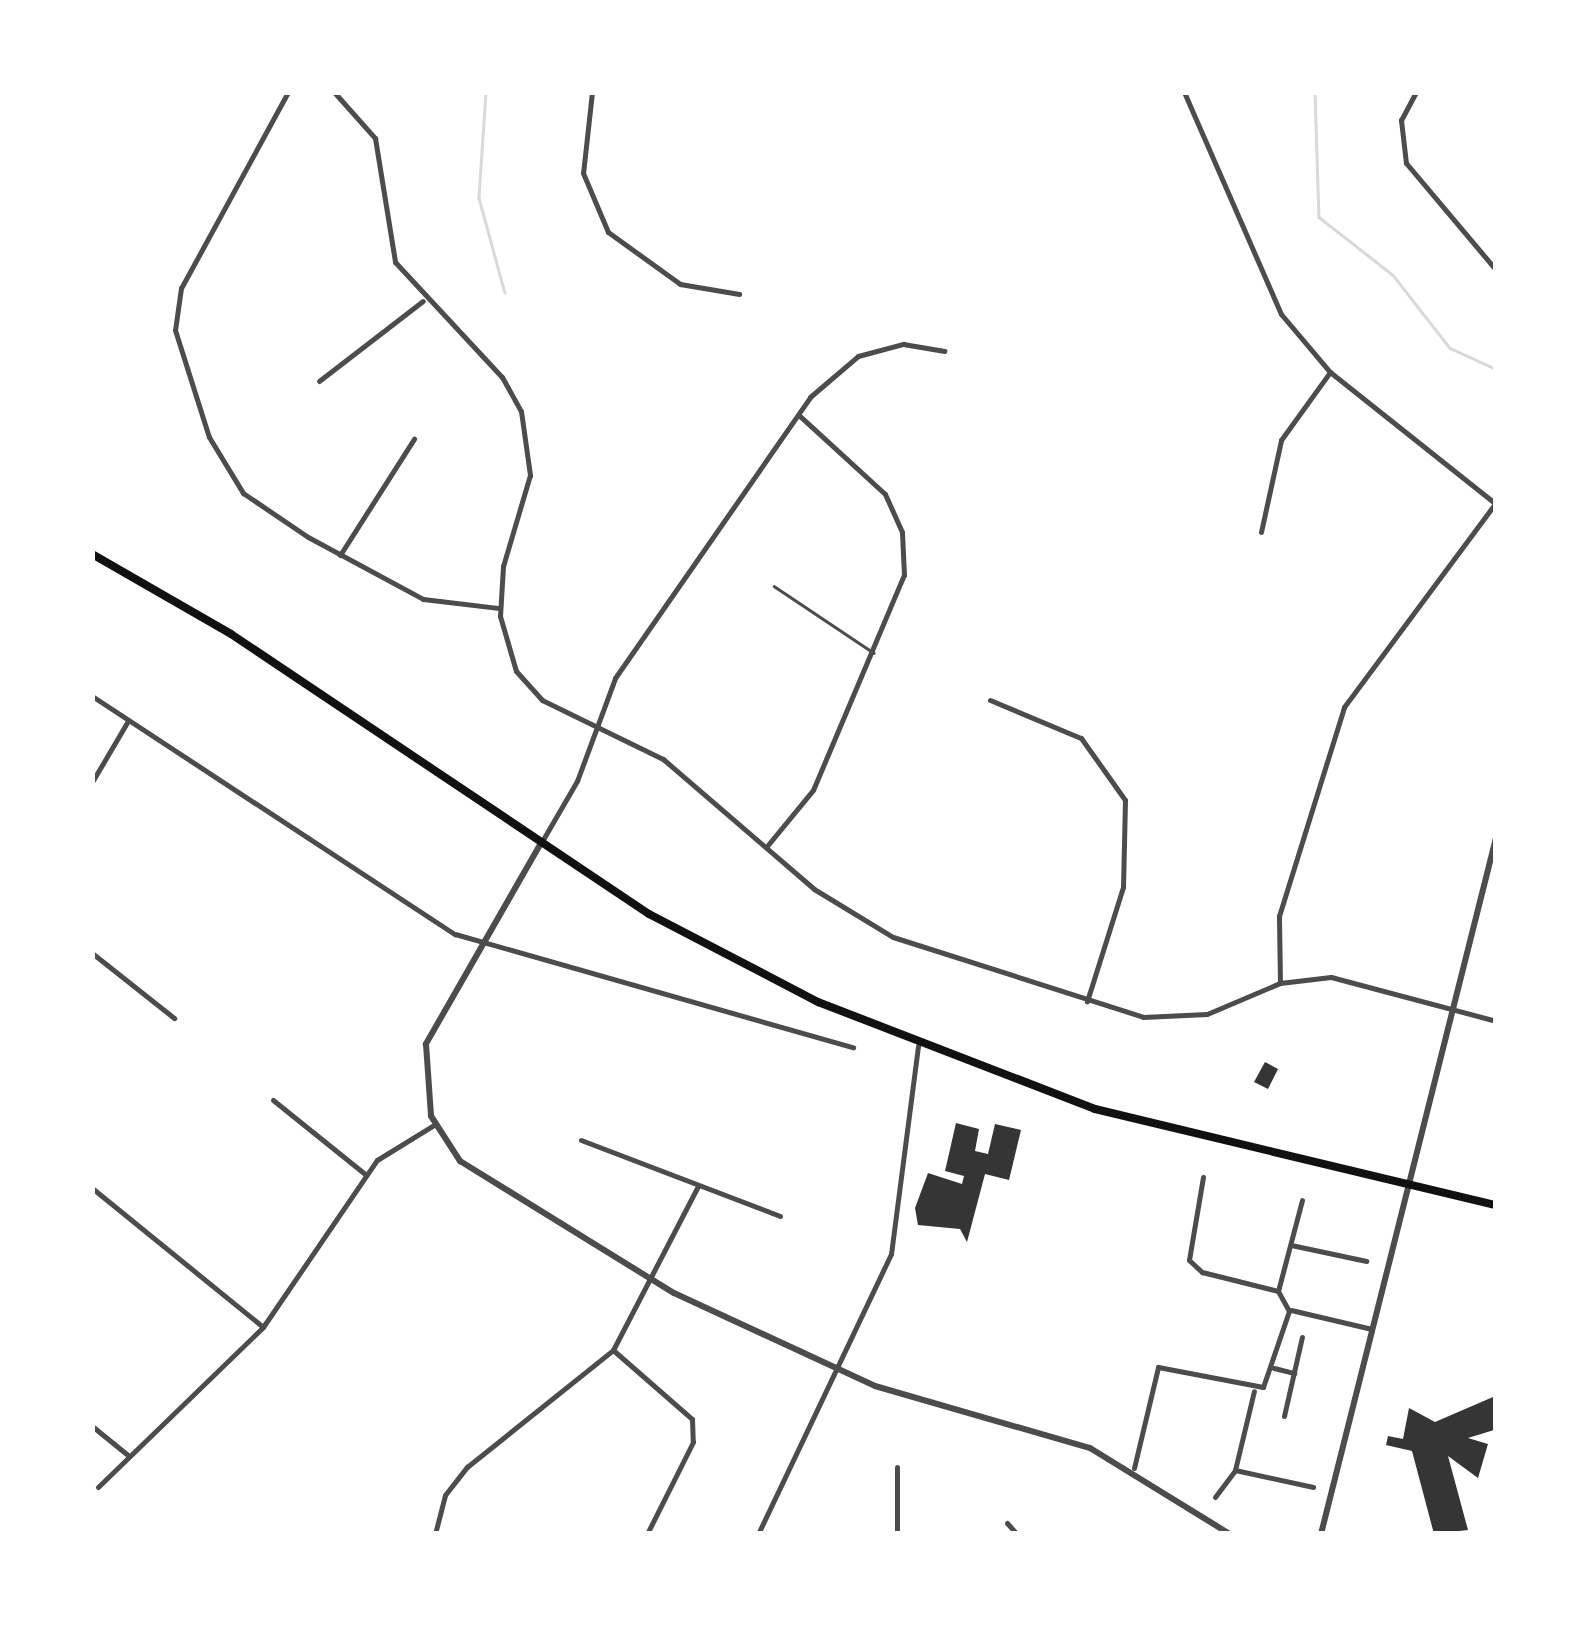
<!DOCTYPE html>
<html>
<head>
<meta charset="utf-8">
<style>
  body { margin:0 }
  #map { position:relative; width:1588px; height:1626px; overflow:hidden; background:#fff; font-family:"Playfair Display",serif }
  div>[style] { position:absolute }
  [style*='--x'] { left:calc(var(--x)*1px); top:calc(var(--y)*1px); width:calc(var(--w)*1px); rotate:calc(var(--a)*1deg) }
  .stream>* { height:2.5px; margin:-1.25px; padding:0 1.25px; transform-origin:1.25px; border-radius:1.25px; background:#d9d9d9 }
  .building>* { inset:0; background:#353535 }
  .service>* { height:2.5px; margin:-1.25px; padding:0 1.25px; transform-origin:1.25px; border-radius:1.25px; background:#4c4c4c }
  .minor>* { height:5px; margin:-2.5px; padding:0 2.5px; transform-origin:2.5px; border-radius:2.5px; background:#4c4c4c }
  .tertiary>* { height:6px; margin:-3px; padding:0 3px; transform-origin:3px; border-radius:3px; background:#4c4c4c }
  .primary>* { height:8px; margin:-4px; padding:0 4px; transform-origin:4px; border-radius:4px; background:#111 }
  span { translate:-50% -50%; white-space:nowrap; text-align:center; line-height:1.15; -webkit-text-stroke:8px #fff; paint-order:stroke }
  .frame { position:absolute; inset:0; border:95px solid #fff; pointer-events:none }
</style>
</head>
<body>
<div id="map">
  <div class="stream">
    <div style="--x:486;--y:92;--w:106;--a:93.8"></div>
    <div style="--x:479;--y:198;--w:98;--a:74.7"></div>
    <div style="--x:1315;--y:92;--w:125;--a:88.2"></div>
    <div style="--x:1319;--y:217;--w:94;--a:38.1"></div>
    <div style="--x:1393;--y:275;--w:93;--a:52"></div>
    <div style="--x:1450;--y:348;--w:51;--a:24.5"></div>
  </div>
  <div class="building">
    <div style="clip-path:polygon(1265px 1062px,1278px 1069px,1268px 1089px,1254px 1082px)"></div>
    <div style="clip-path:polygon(956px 1123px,979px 1129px,975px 1151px,988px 1154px,995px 1124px,1021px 1130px,1009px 1180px,985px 1174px,967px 1242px,960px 1229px,918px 1225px,915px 1208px,928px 1173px,962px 1184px,964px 1176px,945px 1171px)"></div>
    <div style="clip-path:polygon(1493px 1397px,1494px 1430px,1468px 1438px,1488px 1444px,1478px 1478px,1448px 1456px,1468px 1530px,1434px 1534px,1412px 1451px,1386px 1445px,1388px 1436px,1403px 1439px,1409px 1408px,1435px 1422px)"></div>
  </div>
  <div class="service">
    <div style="--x:774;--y:586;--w:120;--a:33.8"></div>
  </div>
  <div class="minor">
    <div style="--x:288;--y:92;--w:223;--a:118.6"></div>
    <div style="--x:181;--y:288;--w:42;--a:98.1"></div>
    <div style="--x:175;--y:330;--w:112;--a:72.4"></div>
    <div style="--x:209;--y:437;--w:66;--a:58.7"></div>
    <div style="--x:243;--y:493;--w:78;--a:34.1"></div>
    <div style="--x:308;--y:537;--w:131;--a:28.3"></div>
    <div style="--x:423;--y:599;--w:77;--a:6.8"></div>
    <div style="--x:334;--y:92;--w:62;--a:48.3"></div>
    <div style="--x:375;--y:138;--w:126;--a:80.8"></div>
    <div style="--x:395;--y:262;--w:157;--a:47.1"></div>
    <div style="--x:502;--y:377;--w:39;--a:61"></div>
    <div style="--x:521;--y:411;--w:65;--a:82"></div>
    <div style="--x:530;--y:475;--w:95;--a:106.5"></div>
    <div style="--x:503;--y:566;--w:50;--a:93.4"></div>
    <div style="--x:500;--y:616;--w:57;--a:73.8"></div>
    <div style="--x:516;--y:671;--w:39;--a:48"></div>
    <div style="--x:542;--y:700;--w:135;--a:26"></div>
    <div style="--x:663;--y:759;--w:199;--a:40.7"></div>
    <div style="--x:814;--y:889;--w:92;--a:31.3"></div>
    <div style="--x:893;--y:937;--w:262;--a:17.7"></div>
    <div style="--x:1143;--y:1017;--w:64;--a:-2.7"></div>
    <div style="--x:1207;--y:1014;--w:79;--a:-23"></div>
    <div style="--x:1280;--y:983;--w:51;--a:-6.7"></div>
    <div style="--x:1331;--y:977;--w:171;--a:14.9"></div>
    <div style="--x:592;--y:92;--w:81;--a:96.3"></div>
    <div style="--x:583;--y:173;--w:64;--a:67"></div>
    <div style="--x:608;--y:232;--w:89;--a:35.8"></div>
    <div style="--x:680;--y:284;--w:60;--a:9.6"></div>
    <div style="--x:1184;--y:92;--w:242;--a:66.4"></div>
    <div style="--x:1281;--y:314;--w:76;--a:49.8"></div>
    <div style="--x:1330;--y:372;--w:212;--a:38.5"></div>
    <div style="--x:1416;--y:92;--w:32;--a:118"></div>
    <div style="--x:1401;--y:120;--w:43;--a:83.4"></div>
    <div style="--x:1406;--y:163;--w:140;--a:49.9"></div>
    <div style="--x:319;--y:381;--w:131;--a:-37.6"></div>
    <div style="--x:1261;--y:532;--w:94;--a:-77.7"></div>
    <div style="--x:1281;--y:440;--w:84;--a:-54.2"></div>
    <div style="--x:340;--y:555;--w:138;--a:-57.5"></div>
    <div style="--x:92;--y:696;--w:434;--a:33.3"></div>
    <div style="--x:455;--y:934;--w:414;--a:15.9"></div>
    <div style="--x:990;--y:700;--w:99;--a:22.7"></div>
    <div style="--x:1081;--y:738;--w:76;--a:54.6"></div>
    <div style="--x:1125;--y:800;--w:87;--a:91.3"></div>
    <div style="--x:1123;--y:887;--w:120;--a:107.5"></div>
    <div style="--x:92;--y:782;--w:71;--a:-59.5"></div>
    <div style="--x:541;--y:843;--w:72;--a:-59.9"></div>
    <div style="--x:577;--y:781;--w:110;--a:-69.7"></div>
    <div style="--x:615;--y:678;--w:342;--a:-55.2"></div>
    <div style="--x:810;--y:397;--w:63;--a:-40.5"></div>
    <div style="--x:858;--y:356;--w:47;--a:-14.9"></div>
    <div style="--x:903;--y:344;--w:42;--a:9.7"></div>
    <div style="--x:767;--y:846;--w:72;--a:-50.6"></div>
    <div style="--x:813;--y:790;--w:233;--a:-67.1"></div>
    <div style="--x:904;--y:575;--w:43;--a:-92.7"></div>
    <div style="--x:902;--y:532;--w:42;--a:-114.1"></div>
    <div style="--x:885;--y:494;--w:115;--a:-137.5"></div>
    <div style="--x:92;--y:953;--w:105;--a:38.4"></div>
    <div style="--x:1280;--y:983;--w:67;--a:-90.9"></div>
    <div style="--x:1279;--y:916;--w:219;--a:-72.7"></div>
    <div style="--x:1344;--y:707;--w:255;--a:-53.4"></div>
    <div style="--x:273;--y:1100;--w:118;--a:38.8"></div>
    <div style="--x:581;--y:1140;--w:213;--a:20.9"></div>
    <div style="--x:1203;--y:1177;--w:84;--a:99.6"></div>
    <div style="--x:1189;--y:1260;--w:18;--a:43"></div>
    <div style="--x:1202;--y:1272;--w:78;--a:14"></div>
    <div style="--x:92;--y:1188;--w:220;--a:39.1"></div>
    <div style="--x:1291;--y:1245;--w:77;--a:12"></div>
    <div style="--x:1291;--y:1310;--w:83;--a:13.2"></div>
    <div style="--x:1289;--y:1311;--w:23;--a:-119"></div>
    <div style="--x:1278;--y:1291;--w:94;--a:-75.2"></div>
    <div style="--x:613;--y:1350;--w:105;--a:41.1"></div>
    <div style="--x:692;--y:1419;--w:23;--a:88"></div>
    <div style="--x:693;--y:1442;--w:103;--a:116.6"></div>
    <div style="--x:1274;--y:1368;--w:21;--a:14"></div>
    <div style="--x:1284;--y:1416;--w:81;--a:-77.2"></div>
    <div style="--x:92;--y:1426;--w:48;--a:39"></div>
    <div style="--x:1134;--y:1468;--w:104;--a:-76.6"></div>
    <div style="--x:1158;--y:1367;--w:107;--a:10.8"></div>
    <div style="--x:1263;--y:1387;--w:80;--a:-71.1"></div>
    <div style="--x:1235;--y:1470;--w:80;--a:12.3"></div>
    <div style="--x:98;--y:1487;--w:230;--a:-44.1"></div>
    <div style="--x:263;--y:1327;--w:202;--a:-55.7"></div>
    <div style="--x:377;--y:1160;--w:67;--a:-31.6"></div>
    <div style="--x:1215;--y:1497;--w:34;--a:-53"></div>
    <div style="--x:1235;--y:1470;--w:81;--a:-76.5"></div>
    <div style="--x:1007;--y:1523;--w:15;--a:48"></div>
    <div style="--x:435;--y:1534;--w:40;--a:-75.6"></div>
    <div style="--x:445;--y:1495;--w:36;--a:-52"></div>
    <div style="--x:467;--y:1467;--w:187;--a:-38.7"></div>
    <div style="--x:613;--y:1350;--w:185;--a:-62.6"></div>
    <div style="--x:758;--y:1534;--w:310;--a:-64.6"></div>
    <div style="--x:891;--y:1254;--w:210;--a:-82.6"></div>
    <div style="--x:897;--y:1534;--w:67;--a:-90"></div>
  </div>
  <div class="tertiary">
    <div style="--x:541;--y:843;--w:232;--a:119.8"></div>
    <div style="--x:426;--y:1044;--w:72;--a:86"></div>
    <div style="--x:431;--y:1116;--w:54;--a:57.2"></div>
    <div style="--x:460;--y:1161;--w:251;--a:31.7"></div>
    <div style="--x:674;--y:1293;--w:221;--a:24.8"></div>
    <div style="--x:875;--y:1386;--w:224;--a:16.1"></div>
    <div style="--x:1090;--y:1448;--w:164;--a:31.6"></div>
    <div style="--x:1321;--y:1534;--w:718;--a:-75.89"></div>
  </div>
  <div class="primary">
    <div style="--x:92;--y:554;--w:160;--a:29.9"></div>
    <div style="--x:231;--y:634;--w:503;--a:33.82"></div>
    <div style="--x:649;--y:914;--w:191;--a:27.5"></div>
    <div style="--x:818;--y:1002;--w:297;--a:21.1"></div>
    <div style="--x:1095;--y:1109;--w:412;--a:13.5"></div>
  </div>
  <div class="frame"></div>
</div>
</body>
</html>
